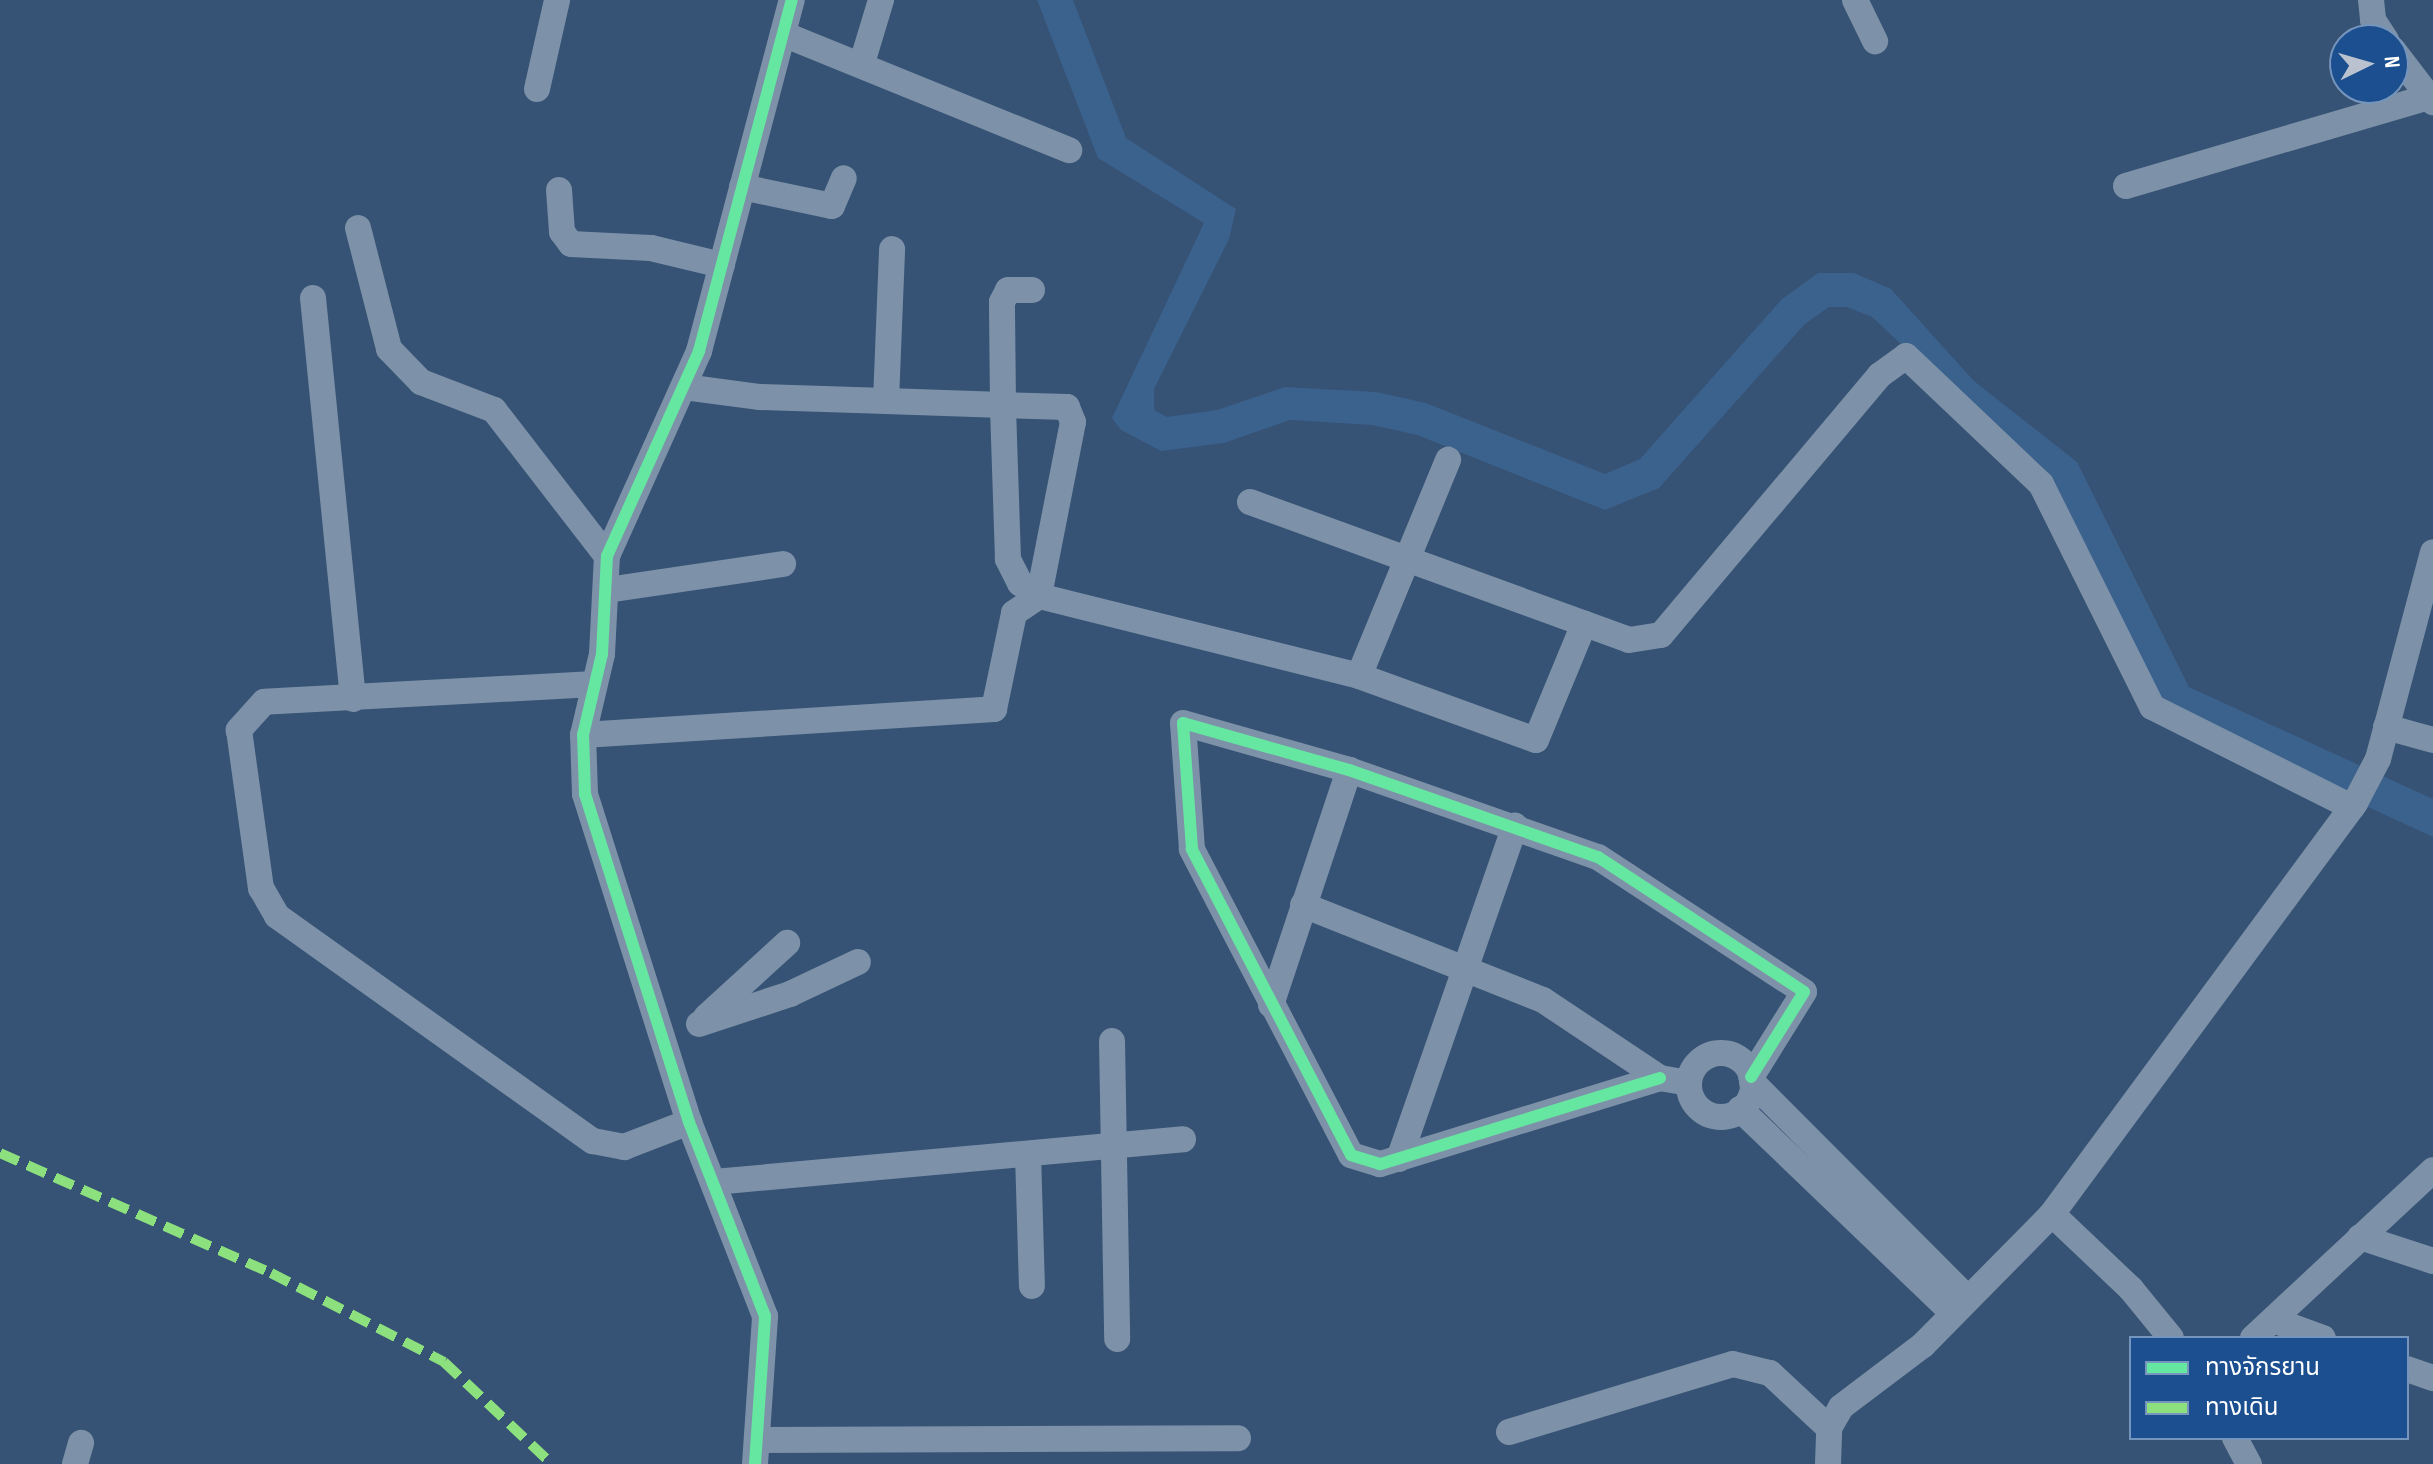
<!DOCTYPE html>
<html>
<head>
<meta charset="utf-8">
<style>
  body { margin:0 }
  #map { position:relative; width:2433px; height:1464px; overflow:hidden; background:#365274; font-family:"Sofia Sans Condensed","Noto Sans Thai",sans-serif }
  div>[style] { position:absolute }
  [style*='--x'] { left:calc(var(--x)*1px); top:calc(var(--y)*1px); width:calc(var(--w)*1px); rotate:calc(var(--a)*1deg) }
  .water>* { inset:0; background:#3b618d }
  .minor>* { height:26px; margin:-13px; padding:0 13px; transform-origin:13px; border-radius:13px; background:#7d92a8 }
  .minor>.ring { margin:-13px; padding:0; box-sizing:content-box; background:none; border:26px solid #7d92a8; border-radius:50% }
  .quiet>* { height:10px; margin-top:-5px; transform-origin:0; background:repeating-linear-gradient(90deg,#8de07e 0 20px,transparent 0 30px) }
  .cycleway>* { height:12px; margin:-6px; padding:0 6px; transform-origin:6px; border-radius:6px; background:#66e7a1 }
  span { translate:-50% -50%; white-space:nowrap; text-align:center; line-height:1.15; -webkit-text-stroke:8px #1b4f8f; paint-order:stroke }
  .legend { position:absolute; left:2129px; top:1336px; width:280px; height:104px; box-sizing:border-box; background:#1b4f8f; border:2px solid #7695bc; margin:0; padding:10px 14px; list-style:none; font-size:24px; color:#fff }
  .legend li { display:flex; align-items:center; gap:16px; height:40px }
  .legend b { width:40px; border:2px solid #7695bc }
  .north { position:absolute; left:2329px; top:24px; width:80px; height:80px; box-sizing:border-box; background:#1b4f8f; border:2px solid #7695bc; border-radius:50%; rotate:85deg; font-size:22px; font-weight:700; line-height:32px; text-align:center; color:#fff }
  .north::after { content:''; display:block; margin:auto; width:28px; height:36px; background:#b9c2ce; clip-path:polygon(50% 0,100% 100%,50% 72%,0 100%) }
</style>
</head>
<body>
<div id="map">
  <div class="water">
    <div style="clip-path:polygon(1037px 0,1073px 0,1126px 138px,1236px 209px,1229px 239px,1154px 389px,1154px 410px,1167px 417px,1217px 410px,1285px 387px,1376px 392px,1426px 403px,1605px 474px,1640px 459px,1782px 299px,1818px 273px,1854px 273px,1891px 289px,1974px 381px,2077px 462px,2189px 687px,2433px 799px,2433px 837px,2165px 713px,2051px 484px,1872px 317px,1847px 307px,1829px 307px,1805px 324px,1659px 488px,1605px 510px,1417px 435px,1372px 425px,1290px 420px,1224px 443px,1161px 451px,1121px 430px,1112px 418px,1204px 223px,1098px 158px)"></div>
  </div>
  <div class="minor">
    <div style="--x:1855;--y:0;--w:46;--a:64"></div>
    <div style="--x:2371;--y:0;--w:20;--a:84"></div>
    <div style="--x:2373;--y:20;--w:24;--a:57"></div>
    <div style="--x:783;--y:34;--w:309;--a:22.1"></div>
    <div style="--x:2393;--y:50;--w:66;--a:52.4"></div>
    <div style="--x:862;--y:63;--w:66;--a:-73.2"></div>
    <div style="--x:537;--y:89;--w:91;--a:-77.3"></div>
    <div style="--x:2126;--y:186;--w:312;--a:-16.4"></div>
    <div style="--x:742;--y:187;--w:92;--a:11.9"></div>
    <div style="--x:832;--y:206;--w:30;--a:-67"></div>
    <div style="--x:559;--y:190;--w:42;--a:85.9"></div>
    <div style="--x:562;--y:232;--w:15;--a:53"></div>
    <div style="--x:571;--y:244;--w:80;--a:2.9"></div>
    <div style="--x:651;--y:248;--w:73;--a:13.5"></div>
    <div style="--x:358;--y:228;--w:125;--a:75.6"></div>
    <div style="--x:389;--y:349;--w:46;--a:45.9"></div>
    <div style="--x:421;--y:382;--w:78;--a:21"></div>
    <div style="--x:494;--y:410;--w:185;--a:52.3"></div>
    <div style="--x:313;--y:298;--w:403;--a:84.3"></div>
    <div style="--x:684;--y:387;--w:77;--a:7.5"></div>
    <div style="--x:760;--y:397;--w:126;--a:1.8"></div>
    <div style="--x:886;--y:401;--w:117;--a:2"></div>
    <div style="--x:1003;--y:405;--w:64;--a:1.8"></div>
    <div style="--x:1067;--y:407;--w:16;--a:68"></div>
    <div style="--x:1073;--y:422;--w:177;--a:101.1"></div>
    <div style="--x:1039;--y:596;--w:23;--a:-146"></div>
    <div style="--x:1020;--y:583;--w:27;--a:-117"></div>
    <div style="--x:1008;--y:559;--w:154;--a:-91.9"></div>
    <div style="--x:1003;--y:405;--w:103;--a:-90.6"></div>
    <div style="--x:1002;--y:302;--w:13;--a:-63"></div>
    <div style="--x:1008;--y:290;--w:24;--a:0"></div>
    <div style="--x:886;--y:401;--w:152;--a:-87.7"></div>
    <div style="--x:1250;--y:502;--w:403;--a:20"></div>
    <div style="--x:1629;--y:640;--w:32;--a:-9"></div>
    <div style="--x:1661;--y:635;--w:340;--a:-49.9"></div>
    <div style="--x:1880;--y:375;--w:32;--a:-36"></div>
    <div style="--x:1906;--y:356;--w:186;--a:43.5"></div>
    <div style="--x:2041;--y:484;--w:249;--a:63.5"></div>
    <div style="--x:2152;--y:707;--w:224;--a:26.6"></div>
    <div style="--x:607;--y:590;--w:178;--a:-8.4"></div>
    <div style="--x:1359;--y:676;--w:234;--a:-67.6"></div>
    <div style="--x:594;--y:684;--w:330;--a:176.9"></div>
    <div style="--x:264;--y:702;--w:38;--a:132"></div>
    <div style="--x:239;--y:730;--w:160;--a:82.1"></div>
    <div style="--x:261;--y:888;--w:32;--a:60"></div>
    <div style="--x:277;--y:916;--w:388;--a:35.5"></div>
    <div style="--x:593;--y:1141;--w:32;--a:11"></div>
    <div style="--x:624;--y:1147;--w:70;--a:-21"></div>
    <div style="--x:2386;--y:727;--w:49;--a:15.5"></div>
    <div style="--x:583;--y:735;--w:412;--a:-3.6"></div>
    <div style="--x:994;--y:709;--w:98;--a:-78.2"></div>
    <div style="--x:1014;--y:613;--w:30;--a:-34"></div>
    <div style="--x:1039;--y:596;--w:330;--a:14"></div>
    <div style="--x:1359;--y:676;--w:188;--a:19.9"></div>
    <div style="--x:1536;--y:740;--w:126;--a:-67.5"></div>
    <div style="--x:1303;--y:905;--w:258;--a:21.6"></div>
    <div style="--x:1543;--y:1000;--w:141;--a:33.7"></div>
    <div style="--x:1660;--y:1078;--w:29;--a:10"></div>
    <div style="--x:1271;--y:1005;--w:248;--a:-71.6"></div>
    <div style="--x:706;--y:1017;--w:110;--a:-42.4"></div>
    <div style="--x:699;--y:1024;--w:96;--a:-18.2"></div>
    <div style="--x:790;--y:994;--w:75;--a:-25.2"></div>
    <div style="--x:1112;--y:1041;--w:298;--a:89"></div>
    <div class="ring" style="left:1689px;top:1053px;width:38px;height:38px"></div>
    <div style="--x:1660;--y:1078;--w:293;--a:162.9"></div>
    <div style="--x:1380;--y:1164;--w:30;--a:-163"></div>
    <div style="--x:1351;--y:1155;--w:345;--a:-117.5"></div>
    <div style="--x:1192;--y:849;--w:126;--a:-94.1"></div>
    <div style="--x:1183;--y:723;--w:173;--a:15.8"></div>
    <div style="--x:1349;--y:770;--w:264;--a:19.3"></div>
    <div style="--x:1598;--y:857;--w:246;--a:33.2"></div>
    <div style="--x:1804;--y:992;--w:100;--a:121.9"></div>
    <div style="--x:1752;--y:1082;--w:306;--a:45.1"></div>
    <div style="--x:1740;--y:1109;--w:295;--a:43.8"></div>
    <div style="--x:1028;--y:1154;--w:132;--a:88.3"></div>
    <div style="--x:1399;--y:1159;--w:353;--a:-70.8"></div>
    <div style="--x:714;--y:1182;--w:471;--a:-5.2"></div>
    <div style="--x:2052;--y:1214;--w:109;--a:43.5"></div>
    <div style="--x:2131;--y:1289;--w:63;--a:50.8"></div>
    <div style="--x:2360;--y:1237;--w:77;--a:18.2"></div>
    <div style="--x:2273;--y:1320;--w:53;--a:19.8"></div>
    <div style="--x:2253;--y:1338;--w:246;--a:-43"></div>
    <div style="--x:2407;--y:1369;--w:28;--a:19"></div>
    <div style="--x:1509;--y:1432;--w:234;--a:-16.9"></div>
    <div style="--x:1733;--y:1364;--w:38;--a:14"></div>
    <div style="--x:1770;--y:1373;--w:81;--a:43"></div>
    <div style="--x:2235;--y:1438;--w:30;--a:62"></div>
    <div style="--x:758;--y:1440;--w:480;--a:-0.2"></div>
    <div style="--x:75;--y:1464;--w:22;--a:-74"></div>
    <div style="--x:755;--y:1464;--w:148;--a:-86.1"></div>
    <div style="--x:765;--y:1316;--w:208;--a:-111.4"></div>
    <div style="--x:689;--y:1122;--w:344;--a:-107.6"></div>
    <div style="--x:585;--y:794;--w:59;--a:-91.9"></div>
    <div style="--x:583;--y:735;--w:83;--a:-76.8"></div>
    <div style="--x:602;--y:654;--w:98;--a:-87.1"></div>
    <div style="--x:607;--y:556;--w:225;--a:-65.8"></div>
    <div style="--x:699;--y:351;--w:363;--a:-75.2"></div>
    <div style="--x:1828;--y:1464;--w:36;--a:-88"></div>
    <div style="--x:1829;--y:1428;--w:24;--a:-60"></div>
    <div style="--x:1841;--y:1407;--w:103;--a:-37.1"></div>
    <div style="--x:1923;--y:1345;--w:184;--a:-45.4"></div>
    <div style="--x:2052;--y:1214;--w:511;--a:-53.6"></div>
    <div style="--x:2355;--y:803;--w:50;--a:-62.4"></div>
    <div style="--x:2378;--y:759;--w:214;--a:-75.1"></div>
  </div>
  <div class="quiet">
    <div style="--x:0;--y:1153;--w:296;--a:23.9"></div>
    <div style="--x:271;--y:1273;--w:195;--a:27.2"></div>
    <div style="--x:444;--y:1362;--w:149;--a:43.4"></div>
  </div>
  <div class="cycleway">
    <div style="--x:1660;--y:1078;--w:293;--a:162.9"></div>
    <div style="--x:1380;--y:1164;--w:30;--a:-163"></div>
    <div style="--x:1351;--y:1155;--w:345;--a:-117.5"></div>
    <div style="--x:1192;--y:849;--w:126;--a:-94.1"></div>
    <div style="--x:1183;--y:723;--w:173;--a:15.8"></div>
    <div style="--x:1349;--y:770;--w:264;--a:19.3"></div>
    <div style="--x:1598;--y:857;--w:246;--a:33.2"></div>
    <div style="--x:1804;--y:992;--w:100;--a:121.9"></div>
    <div style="--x:755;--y:1464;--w:148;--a:-86.1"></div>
    <div style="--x:765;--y:1316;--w:208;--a:-111.4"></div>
    <div style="--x:689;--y:1122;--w:344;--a:-107.6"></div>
    <div style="--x:585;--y:794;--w:59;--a:-91.9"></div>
    <div style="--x:583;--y:735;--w:83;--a:-76.8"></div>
    <div style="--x:602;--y:654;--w:98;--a:-87.1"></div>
    <div style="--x:607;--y:556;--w:225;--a:-65.8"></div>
    <div style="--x:699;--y:351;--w:363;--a:-75.2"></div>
  </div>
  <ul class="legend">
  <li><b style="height:10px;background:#66e7a1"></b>ทางจักรยาน</li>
  <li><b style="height:10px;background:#8de07e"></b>ทางเดิน</li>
  </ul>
  <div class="north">N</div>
</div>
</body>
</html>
